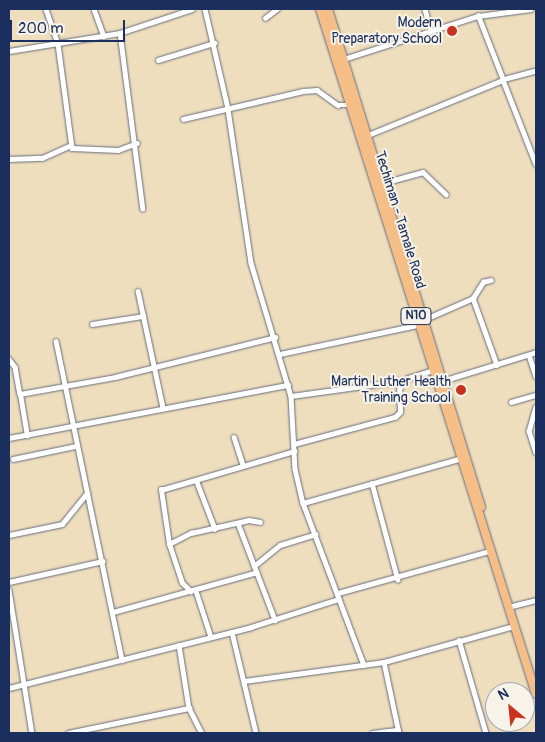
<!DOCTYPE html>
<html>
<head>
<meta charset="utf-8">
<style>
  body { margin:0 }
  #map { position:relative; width:545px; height:742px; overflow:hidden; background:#efdebd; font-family:Pangolin,sans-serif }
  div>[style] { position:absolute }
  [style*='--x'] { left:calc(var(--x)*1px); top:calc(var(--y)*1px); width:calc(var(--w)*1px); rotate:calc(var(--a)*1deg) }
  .roads { filter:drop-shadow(0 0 1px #656c7f) drop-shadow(0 0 1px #656c7f) }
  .street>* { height:4.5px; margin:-2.25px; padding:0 2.25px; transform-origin:2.25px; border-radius:2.25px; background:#fff }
  .highway>* { height:8px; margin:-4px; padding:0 4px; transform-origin:4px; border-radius:4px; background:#f6be87 }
  .dots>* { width:14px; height:14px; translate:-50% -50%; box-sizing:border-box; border:2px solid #f7f3e8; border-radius:50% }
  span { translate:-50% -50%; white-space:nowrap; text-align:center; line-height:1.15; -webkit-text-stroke:4px #f7f3e8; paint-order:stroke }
  .shield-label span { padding:1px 4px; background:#f7f3e8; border:1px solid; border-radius:4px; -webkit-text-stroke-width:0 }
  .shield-label { font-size:12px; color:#1b2f5e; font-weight:700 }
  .poi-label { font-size:14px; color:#1b2f5e }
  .right { translate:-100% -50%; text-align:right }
  .street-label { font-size:14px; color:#1b2f5e }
  .frame { position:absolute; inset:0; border:10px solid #1b2f5e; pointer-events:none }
  .north { position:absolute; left:485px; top:682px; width:50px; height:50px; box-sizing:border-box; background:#f7f3e8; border:1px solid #9fa5b1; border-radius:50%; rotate:332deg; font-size:14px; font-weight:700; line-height:20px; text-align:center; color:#1b2f5e }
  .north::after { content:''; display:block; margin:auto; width:18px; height:22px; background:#c8321e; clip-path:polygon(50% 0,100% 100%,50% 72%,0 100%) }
  .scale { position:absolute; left:10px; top:20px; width:115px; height:22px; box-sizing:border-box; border:2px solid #1b2f5e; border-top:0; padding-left:6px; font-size:15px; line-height:18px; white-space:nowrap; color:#1b2f5e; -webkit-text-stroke:4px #f7f3e8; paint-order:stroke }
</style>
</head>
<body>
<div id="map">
  <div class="roads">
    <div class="street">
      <div style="--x:46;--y:9;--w:37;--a:71"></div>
      <div style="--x:58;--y:44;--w:105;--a:82.3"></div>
      <div style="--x:72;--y:148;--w:46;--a:2.5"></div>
      <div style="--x:118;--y:150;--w:20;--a:-20"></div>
      <div style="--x:94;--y:9;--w:29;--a:70"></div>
      <div style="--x:205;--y:9;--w:103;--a:77"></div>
      <div style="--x:228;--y:109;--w:156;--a:81.5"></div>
      <div style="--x:251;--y:263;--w:139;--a:73.3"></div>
      <div style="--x:291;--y:396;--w:73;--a:86.9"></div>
      <div style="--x:295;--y:469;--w:35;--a:77"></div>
      <div style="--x:303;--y:503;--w:173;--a:69.4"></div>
      <div style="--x:425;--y:9;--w:23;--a:75"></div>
      <div style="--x:265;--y:18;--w:15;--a:-37"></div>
      <div style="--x:120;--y:33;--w:177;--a:82.6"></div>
      <div style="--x:9;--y:51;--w:112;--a:-9.2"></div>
      <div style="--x:120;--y:33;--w:76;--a:-18.4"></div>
      <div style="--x:344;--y:59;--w:141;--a:-17.8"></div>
      <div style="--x:478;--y:16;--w:53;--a:-7.5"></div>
      <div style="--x:158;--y:60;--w:59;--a:-16.9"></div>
      <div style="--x:536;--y:71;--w:34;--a:165"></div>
      <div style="--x:503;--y:80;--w:90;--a:68.6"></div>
      <div style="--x:183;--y:119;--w:123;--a:-13.1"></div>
      <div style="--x:303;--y:91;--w:14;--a:-4"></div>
      <div style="--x:317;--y:90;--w:26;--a:36"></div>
      <div style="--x:338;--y:105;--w:13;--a:0"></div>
      <div style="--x:368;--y:135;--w:146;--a:-22.2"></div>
      <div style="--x:503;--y:80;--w:69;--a:-111.3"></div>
      <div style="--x:9;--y:159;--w:33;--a:-2"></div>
      <div style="--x:42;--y:158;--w:32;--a:-24"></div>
      <div style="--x:383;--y:183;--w:41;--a:-15.4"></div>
      <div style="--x:423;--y:172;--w:32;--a:44"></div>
      <div style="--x:138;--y:291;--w:120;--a:77.9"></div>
      <div style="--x:473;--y:298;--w:71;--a:70.3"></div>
      <div style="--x:423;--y:320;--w:55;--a:-23.7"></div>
      <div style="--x:473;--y:298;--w:19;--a:-58"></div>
      <div style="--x:483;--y:282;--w:8;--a:-14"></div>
      <div style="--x:92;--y:324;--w:52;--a:-8.9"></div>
      <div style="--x:56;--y:341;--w:326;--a:78.3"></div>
      <div style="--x:280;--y:354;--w:141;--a:-11.9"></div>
      <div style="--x:529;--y:355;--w:22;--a:72"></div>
      <div style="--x:9;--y:359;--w:10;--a:53"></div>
      <div style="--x:15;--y:367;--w:27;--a:80"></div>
      <div style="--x:442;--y:381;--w:98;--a:-17.1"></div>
      <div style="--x:291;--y:396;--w:109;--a:-7.9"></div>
      <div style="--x:399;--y:381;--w:35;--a:-18"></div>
      <div style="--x:511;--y:402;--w:26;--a:-16"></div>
      <div style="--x:536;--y:407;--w:25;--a:106"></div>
      <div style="--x:529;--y:431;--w:22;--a:72"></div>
      <div style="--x:27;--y:436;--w:43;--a:-99.5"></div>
      <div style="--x:20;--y:394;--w:97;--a:-10.1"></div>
      <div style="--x:115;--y:377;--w:165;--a:-14"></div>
      <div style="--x:234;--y:437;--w:29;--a:72"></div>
      <div style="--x:9;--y:438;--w:284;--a:-10.8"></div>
      <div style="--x:294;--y:444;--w:105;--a:-15"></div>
      <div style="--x:395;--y:417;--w:7;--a:-45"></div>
      <div style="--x:400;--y:412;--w:31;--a:-92"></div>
      <div style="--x:13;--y:459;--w:64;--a:-11.7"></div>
      <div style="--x:197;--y:482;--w:50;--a:69"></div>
      <div style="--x:372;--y:483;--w:100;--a:75"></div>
      <div style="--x:303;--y:503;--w:162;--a:-15.8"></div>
      <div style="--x:238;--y:523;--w:104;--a:69.1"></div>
      <div style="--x:9;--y:535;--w:54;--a:-11.7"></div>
      <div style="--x:62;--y:524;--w:40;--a:-51"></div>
      <div style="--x:169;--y:544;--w:25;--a:-27"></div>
      <div style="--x:191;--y:533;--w:59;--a:-12.6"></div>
      <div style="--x:249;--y:520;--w:11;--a:10"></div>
      <div style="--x:254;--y:566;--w:33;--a:-39"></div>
      <div style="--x:280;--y:545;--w:37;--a:-17"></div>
      <div style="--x:9;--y:582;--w:96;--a:-12.6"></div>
      <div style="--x:9;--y:590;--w:145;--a:80.9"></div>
      <div style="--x:196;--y:591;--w:48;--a:71.9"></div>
      <div style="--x:191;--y:592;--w:13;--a:-135"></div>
      <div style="--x:182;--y:583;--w:41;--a:-108.4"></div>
      <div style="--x:169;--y:544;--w:55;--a:-98.4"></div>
      <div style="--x:161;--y:490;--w:139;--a:-16.3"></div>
      <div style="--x:338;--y:593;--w:157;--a:-15.5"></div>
      <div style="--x:508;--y:607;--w:29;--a:-14"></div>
      <div style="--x:113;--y:612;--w:149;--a:-15.5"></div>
      <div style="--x:232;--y:632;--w:104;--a:76.6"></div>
      <div style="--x:459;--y:640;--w:97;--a:73.8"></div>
      <div style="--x:179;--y:645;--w:64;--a:81"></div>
      <div style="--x:189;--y:708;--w:28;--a:63"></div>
      <div style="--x:384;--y:662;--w:73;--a:78.1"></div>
      <div style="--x:244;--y:681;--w:141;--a:-7.7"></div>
      <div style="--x:384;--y:662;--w:135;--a:-15.5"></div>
      <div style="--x:9;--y:688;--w:250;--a:-14.1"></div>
      <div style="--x:251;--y:627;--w:92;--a:-17.7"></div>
      <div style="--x:68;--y:733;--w:124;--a:-11.7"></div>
      <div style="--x:372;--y:733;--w:26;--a:-7"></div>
    </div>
    <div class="highway">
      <div style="--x:320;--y:9;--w:718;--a:72.5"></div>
      <div style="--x:328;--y:9;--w:521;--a:72.92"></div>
    </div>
  </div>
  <div class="dots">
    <div style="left:452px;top:31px;background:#c8321e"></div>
    <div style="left:461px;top:390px;background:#c8321e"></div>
  </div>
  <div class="shield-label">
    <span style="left:416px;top:316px">N10</span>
  </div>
  <div class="poi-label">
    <span class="right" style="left:442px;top:31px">Modern<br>Preparatory School</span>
    <span class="right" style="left:451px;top:390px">Martin Luther Health<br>Training School</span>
  </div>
  <div class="street-label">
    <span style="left:400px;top:220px;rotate:73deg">Techiman - Tamale Road</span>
  </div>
  <div class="frame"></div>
  <div class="north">N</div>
  <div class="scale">200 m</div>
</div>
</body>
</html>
